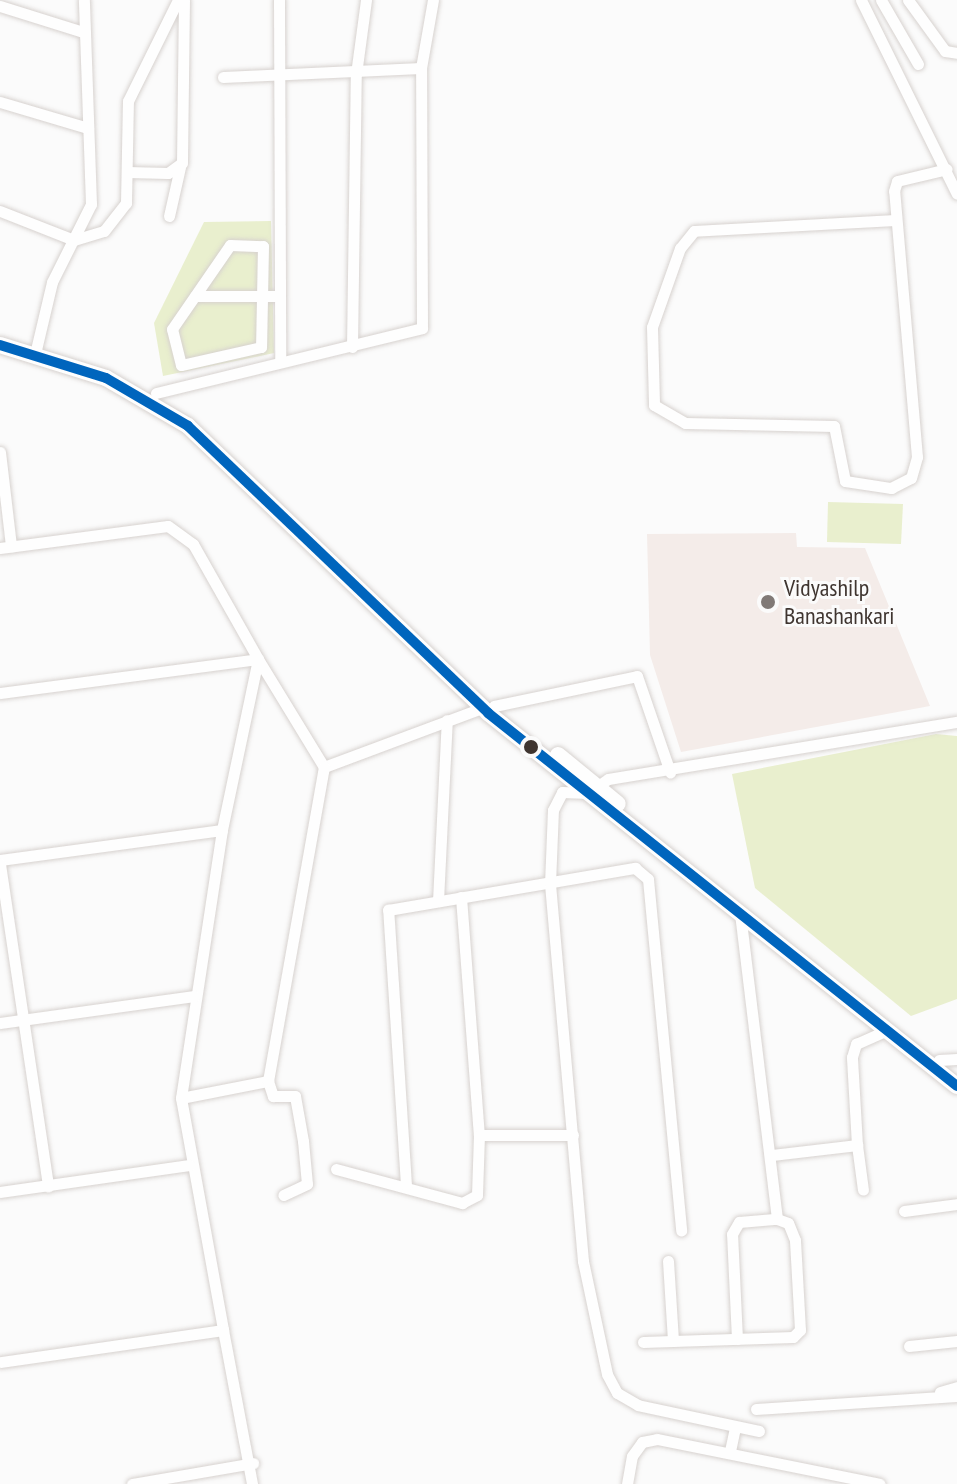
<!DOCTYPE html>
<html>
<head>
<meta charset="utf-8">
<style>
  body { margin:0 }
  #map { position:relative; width:957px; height:1484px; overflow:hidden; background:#fbfbfb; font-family:"PT Sans Narrow",sans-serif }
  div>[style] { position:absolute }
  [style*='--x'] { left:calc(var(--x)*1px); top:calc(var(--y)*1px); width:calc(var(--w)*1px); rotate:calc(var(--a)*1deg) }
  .education>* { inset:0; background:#f4ece9 }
  .green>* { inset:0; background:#e9efce }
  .roads { filter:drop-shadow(0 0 2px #d7d2cf) drop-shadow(0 0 2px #d7d2cf) }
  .minor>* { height:11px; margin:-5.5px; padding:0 5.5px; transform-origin:5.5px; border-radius:5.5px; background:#fefefe }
  .secondary>* { height:16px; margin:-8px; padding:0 8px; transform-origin:8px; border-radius:8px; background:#fefefe }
  .bus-1>* { height:10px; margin:-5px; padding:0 5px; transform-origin:5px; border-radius:5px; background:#0065bd }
  .dots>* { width:22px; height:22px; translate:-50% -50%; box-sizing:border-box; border:4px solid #fbfbfb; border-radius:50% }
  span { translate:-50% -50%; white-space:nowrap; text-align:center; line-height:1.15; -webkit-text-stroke:6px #fbfbfb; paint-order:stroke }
  .poi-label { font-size:24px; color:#3f3530 }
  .left { translate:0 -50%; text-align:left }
</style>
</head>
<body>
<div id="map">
  <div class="education">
    <div style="clip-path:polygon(796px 533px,797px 547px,865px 548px,930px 706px,681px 752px,650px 655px,647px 534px)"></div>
  </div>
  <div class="green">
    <div style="clip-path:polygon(271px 221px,274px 353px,163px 376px,154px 323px,204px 222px)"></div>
    <div style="clip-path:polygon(828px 502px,903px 504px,901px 544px,827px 542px)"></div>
    <div style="clip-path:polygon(936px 734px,957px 736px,957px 999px,911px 1016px,755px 888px,732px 774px)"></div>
  </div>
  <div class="roads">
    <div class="minor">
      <div style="--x:279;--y:0;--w:361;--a:89.8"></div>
      <div style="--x:861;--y:0;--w:216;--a:63.7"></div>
      <div style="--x:881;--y:0;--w:74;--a:60"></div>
      <div style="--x:908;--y:0;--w:63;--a:54"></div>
      <div style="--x:945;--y:51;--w:12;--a:9"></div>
      <div style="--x:0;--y:6;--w:87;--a:17.4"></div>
      <div style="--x:223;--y:77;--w:198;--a:-2.6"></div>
      <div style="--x:0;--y:102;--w:92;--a:16.5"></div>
      <div style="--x:127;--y:172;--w:41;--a:1.4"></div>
      <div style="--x:168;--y:173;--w:17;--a:-36"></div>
      <div style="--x:182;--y:163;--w:163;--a:-89.3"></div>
      <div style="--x:0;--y:211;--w:79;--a:21.4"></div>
      <div style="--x:74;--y:240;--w:31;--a:-17"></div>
      <div style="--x:104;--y:231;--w:36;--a:-52"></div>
      <div style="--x:126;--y:203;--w:102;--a:-88.9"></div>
      <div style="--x:128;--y:101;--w:113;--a:-63.7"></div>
      <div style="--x:169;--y:216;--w:50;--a:-77.3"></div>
      <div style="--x:895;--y:220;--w:201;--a:176.9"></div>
      <div style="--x:694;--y:231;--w:22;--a:129"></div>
      <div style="--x:680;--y:248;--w:84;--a:109.5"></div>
      <div style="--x:652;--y:327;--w:78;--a:88.5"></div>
      <div style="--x:654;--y:405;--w:36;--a:30"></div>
      <div style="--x:685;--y:423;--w:149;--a:1.2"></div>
      <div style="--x:834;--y:426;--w:56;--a:78.7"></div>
      <div style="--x:845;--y:481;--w:47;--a:8.7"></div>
      <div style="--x:891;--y:488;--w:22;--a:-27"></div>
      <div style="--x:911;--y:478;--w:22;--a:-74"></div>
      <div style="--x:917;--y:457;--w:267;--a:-94.9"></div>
      <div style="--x:894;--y:191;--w:10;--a:-73"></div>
      <div style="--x:897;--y:181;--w:51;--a:-13.5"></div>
      <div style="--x:230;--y:245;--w:33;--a:2"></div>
      <div style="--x:263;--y:246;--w:101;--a:91.1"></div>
      <div style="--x:261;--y:347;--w:82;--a:167.3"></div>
      <div style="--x:181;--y:365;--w:37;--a:-104"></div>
      <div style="--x:172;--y:329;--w:102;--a:-55.4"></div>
      <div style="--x:195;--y:296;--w:84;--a:0"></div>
      <div style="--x:352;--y:347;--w:273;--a:-89.2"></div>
      <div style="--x:356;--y:74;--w:75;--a:-82.3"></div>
      <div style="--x:35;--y:354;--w:74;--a:-76.7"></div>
      <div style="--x:52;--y:282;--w:87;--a:-63.4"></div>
      <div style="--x:91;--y:204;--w:204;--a:-92"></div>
      <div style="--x:156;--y:393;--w:274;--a:-13.7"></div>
      <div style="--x:422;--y:328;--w:260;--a:-90.2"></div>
      <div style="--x:421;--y:68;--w:69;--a:-80"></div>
      <div style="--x:0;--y:452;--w:95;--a:83.3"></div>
      <div style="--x:0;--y:548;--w:169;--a:-7.5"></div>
      <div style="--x:168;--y:526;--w:31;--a:36"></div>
      <div style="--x:193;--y:544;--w:132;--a:60.5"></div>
      <div style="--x:258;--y:659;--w:175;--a:101.9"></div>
      <div style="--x:222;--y:830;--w:271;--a:98.7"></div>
      <div style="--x:181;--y:1098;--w:236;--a:79.7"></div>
      <div style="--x:223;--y:1330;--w:225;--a:171.8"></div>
      <div style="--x:0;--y:693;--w:260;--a:-7.5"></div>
      <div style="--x:258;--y:659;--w:127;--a:58.6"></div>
      <div style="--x:324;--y:767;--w:169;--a:-20.5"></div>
      <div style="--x:494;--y:706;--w:146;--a:-11.8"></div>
      <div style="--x:637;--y:676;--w:102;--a:71"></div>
      <div style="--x:0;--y:860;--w:224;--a:-7.7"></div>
      <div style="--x:0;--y:864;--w:326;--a:81.5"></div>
      <div style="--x:461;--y:897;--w:239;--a:85.7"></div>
      <div style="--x:438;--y:901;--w:181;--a:-87.2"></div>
      <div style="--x:0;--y:1023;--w:196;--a:-7.9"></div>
      <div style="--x:939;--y:1060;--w:18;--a:-3"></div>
      <div style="--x:268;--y:1081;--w:16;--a:72"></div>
      <div style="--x:273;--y:1096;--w:22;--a:0"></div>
      <div style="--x:295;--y:1096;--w:46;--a:79.9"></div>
      <div style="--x:303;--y:1141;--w:43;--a:84.7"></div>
      <div style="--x:307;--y:1184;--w:26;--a:155"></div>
      <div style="--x:181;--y:1098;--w:89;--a:-11.1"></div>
      <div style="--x:268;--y:1081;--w:319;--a:-79.9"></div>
      <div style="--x:857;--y:1145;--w:45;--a:82.4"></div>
      <div style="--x:772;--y:1155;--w:86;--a:-6.7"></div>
      <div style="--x:857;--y:1145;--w:88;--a:-93.3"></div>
      <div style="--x:852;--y:1057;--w:14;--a:-73"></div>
      <div style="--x:856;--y:1044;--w:35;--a:-24"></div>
      <div style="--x:336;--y:1169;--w:131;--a:15.1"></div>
      <div style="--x:462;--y:1203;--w:17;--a:-28"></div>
      <div style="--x:477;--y:1195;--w:60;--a:-88.1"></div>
      <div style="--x:479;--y:1135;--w:94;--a:0"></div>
      <div style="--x:406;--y:1185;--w:276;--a:-93.7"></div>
      <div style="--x:388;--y:910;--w:251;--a:-9.7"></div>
      <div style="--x:635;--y:868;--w:17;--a:40"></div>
      <div style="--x:648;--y:879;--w:353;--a:84.6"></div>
      <div style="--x:0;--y:1192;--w:191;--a:-8.1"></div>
      <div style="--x:904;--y:1211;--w:53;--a:-7.5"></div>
      <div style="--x:668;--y:1261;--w:80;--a:86.4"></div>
      <div style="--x:223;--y:1330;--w:157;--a:79.3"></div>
      <div style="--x:737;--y:1339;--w:105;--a:-92.7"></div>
      <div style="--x:732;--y:1234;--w:14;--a:-60"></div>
      <div style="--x:739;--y:1222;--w:38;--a:-5"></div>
      <div style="--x:643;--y:1342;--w:150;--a:-1.9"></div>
      <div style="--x:793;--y:1337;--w:10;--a:-45"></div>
      <div style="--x:800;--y:1330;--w:90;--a:-93.2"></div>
      <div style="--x:795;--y:1240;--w:18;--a:-112"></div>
      <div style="--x:788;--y:1223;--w:12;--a:-160"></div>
      <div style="--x:777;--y:1219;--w:308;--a:-96.9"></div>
      <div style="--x:909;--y:1346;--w:48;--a:-5.9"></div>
      <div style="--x:940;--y:1392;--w:18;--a:-16"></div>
      <div style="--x:756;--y:1409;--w:201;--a:-3.7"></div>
      <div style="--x:759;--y:1431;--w:124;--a:-167.9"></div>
      <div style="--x:638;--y:1405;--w:24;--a:-150"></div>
      <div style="--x:617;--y:1393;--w:21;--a:-118"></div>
      <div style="--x:607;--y:1374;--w:116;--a:-102"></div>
      <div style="--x:583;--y:1261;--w:378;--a:-95"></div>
      <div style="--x:550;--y:884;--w:74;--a:-87.7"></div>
      <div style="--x:553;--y:810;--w:20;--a:-63"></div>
      <div style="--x:562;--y:792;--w:26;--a:2"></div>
      <div style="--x:588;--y:793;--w:24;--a:-35"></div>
      <div style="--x:608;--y:779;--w:354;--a:-9.3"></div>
      <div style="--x:730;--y:1451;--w:25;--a:-78"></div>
      <div style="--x:132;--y:1484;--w:123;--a:-9.8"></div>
      <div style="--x:627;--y:1484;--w:28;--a:-80"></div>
      <div style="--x:632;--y:1456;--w:17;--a:-54"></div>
      <div style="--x:642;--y:1442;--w:15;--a:-11"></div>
      <div style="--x:657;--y:1439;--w:227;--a:11.4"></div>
    </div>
    <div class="secondary">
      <div style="--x:0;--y:345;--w:111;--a:17.3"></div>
      <div style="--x:106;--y:378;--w:95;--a:30.3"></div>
      <div style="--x:188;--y:426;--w:415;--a:43.7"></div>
      <div style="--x:488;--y:713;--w:599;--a:38.5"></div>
      <div style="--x:558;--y:755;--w:77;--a:39.2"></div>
    </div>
  </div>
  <div class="bus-1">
    <div style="--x:0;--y:345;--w:111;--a:17.3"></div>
    <div style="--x:106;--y:378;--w:95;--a:30.3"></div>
    <div style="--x:188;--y:426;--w:415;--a:43.7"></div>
    <div style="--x:488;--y:713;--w:599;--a:38.5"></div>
  </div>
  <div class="dots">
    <div style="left:768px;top:602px;background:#817a77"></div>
    <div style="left:531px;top:747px;background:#3f3530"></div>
  </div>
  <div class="poi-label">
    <span class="left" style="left:784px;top:602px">Vidyashilp<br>Banashankari</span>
  </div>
</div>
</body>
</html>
